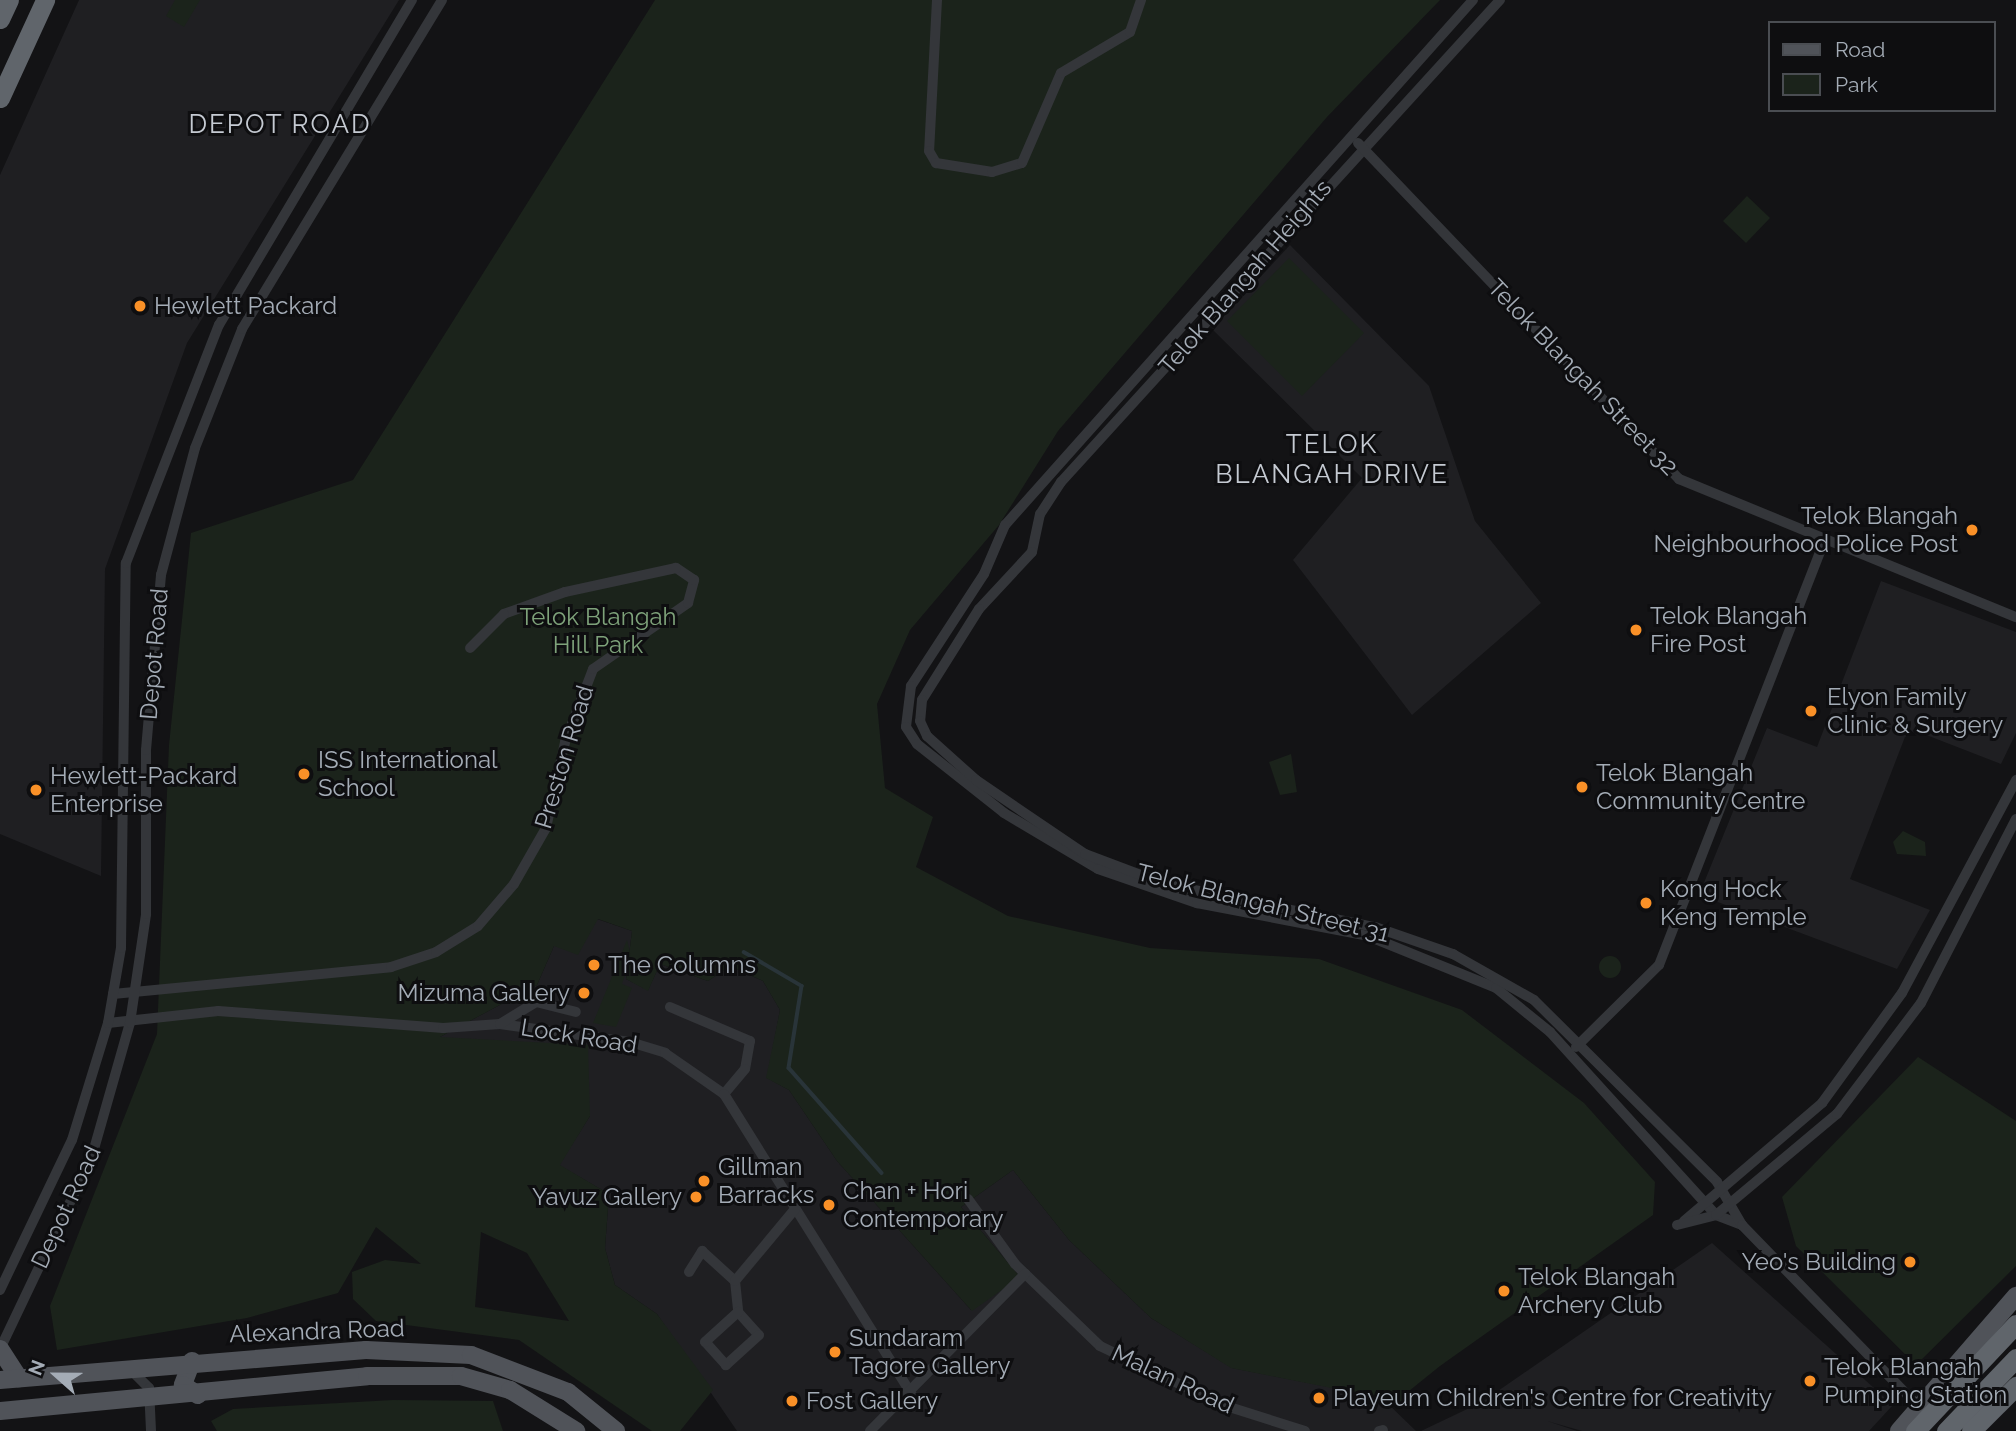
<!DOCTYPE html>
<html>
<head>
<meta charset="utf-8">
<style>
  body { margin:0 }
  #map { position:relative; width:2016px; height:1431px; overflow:hidden; background:#131315; font-family:Raleway,sans-serif }
  div>[style] { position:absolute }
  [style*='--x'] { left:calc(var(--x)*1px); top:calc(var(--y)*1px); width:calc(var(--w)*1px); rotate:calc(var(--a)*1deg) }
  .built>* { inset:0; background:#1f1f22 }
  .green>* { inset:0; background:#1b231b }
  .round { border-radius:50% }
  .stream>* { height:3.5px; margin:-1.75px; padding:0 1.75px; transform-origin:1.75px; border-radius:1.75px; background:#293439 }
  .street>* { height:10px; margin:-5px; padding:0 5px; transform-origin:5px; border-radius:5px; background:#34363a }
  .primary>* { height:18px; margin:-9px; padding:0 9px; transform-origin:9px; border-radius:9px; background:#505359 }
  .highway>* { height:19px; margin:-9.5px; padding:0 9.5px; transform-origin:9.5px; border-radius:9.5px; background:#60656b }
  .dots>* { width:19px; height:19px; translate:-50% -50%; box-sizing:border-box; border:4px solid #0e0e10; border-radius:50% }
  span { translate:-50% -50%; white-space:nowrap; text-align:center; line-height:1.15; -webkit-text-stroke:6px #0e0e10; paint-order:stroke }
  .street-label { font-size:24px; color:#a4acb6 }
  .poi-label { font-size:24px; color:#a4acb6 }
  .left { translate:0 -50%; text-align:left }
  .right { translate:-100% -50%; text-align:right }
  .park-label { font-size:24px; color:#7ea27a }
  .neighbourhood-label { font-size:26px; color:#c5cad2; letter-spacing:2px }
  .legend { position:absolute; left:1768px; top:21px; width:228px; height:91px; box-sizing:border-box; background:#0e0e10; border:2px solid #4a4d52; margin:0; padding:9px 12px; list-style:none; font-size:21px; color:#a4acb6 }
  .legend li { display:flex; align-items:center; gap:14px; height:35px }
  .legend b { width:35px; border:2px solid #4a4d52 }
  .north { position:absolute; left:21px; top:1340px; width:70px; height:70px; -webkit-text-stroke:5px #0e0e10; paint-order:stroke; rotate:291deg; font-size:19px; font-weight:700; line-height:28px; text-align:center; color:#a4acb6 }
  .north::after { content:''; display:block; margin:auto; width:24px; height:32px; background:#a4acb6; clip-path:polygon(50% 0,100% 100%,50% 72%,0 100%) }
</style>
</head>
<body>
<div id="map">
  <div class="built">
    <div style="clip-path:polygon(79px 0,399px 0,187px 343px,105px 569px,101px 876px,0 834px,0 175px)"></div>
    <div style="clip-path:polygon(1290px 245px,1429px 386px,1475px 521px,1541px 603px,1412px 715px,1293px 560px,1362px 478px,1212px 329px)"></div>
    <div style="clip-path:polygon(1881px 581px,2016px 632px,2016px 733px,2001px 764px,1916px 731px,1905px 737px,1850px 879px,1930px 910px,1897px 969px,1699px 895px,1767px 728px,1817px 747px)"></div>
    <div style="clip-path:polygon(597px 919px,632px 931px,626px 979px,648px 990px,660px 964px,708px 981px,730px 966px,763px 981px,780px 1010px,767px 1078px,789px 1090px,837px 1161px,971px 1310px,1020px 1277px,961px 1207px,1013px 1170px,1069px 1240px,1151px 1318px,1232px 1368px,1381px 1397px,1416px 1431px,737px 1431px,657px 1314px,615px 1285px,605px 1248px,609px 1194px,559px 1165px,590px 1116px,438px 1038px,537px 985px,554px 946px)"></div>
    <div style="clip-path:polygon(1712px 1243px,1893px 1405px,1869px 1431px,1582px 1431px,1547px 1421px,1577px 1431px,1421px 1431px,1482px 1402px)"></div>
  </div>
  <div class="green">
    <div style="clip-path:polygon(175px 0,200px 0,184px 27px,166px 16px)"></div>
    <div style="clip-path:polygon(evenodd,655px 0,1440px 0,1327px 117px,1058px 431px,999px 525px,910px 630px,877px 704px,885px 788px,933px 817px,916px 867px,1008px 916px,1150px 948px,1319px 959px,1462px 1010px,1584px 1103px,1655px 1182px,1653px 1215px,1440px 1366px,1409px 1391px,1407px 1403px,1231px 1368px,1151px 1318px,1069px 1240px,1013px 1170px,961px 1207px,1020px 1277px,972px 1311px,837px 1161px,789px 1090px,766px 1078px,780px 1010px,763px 981px,730px 966px,708px 981px,660px 964px,648px 991px,626px 979px,632px 931px,598px 919px,578px 955px,554px 946px,537px 985px,440px 1037px,588px 1045px,590px 1116px,560px 1165px,609px 1194px,605px 1248px,615px 1285px,657px 1314px,713px 1390px,680px 1431px,652px 1431px,519px 1340px,376px 1321px,353px 1299px,352px 1272px,385px 1260px,421px 1264px,376px 1227px,338px 1293px,247px 1318px,57px 1350px,50px 1306px,157px 1034px,169px 745px,191px 533px,353px 480px,655px 0,481px 1232px,527px 1253px,569px 1321px,475px 1307px,481px 1232px)"></div>
    <div style="clip-path:polygon(1747px 196px,1770px 218px,1746px 243px,1723px 221px)"></div>
    <div style="clip-path:polygon(1289px 258px,1364px 333px,1302px 396px,1227px 321px)"></div>
    <div style="clip-path:polygon(1291px 754px,1297px 792px,1280px 795px,1269px 762px)"></div>
    <div style="clip-path:polygon(1903px 831px,1925px 842px,1926px 856px,1897px 854px,1893px 842px)"></div>
    <div style="clip-path:polygon(627px 940px,631px 957px,622px 984px,632px 988px,616px 1027px,593px 1023px)"></div>
    <div class="round" style="left:1599px;top:956px;width:22px;height:22px"></div>
    <div style="clip-path:polygon(1918px 1057px,2016px 1121px,2016px 1266px,1916px 1365px,1796px 1246px,1782px 1197px)"></div>
    <div style="clip-path:polygon(393px 1400px,493px 1401px,503px 1431px,217px 1431px,211px 1421px,233px 1409px)"></div>
  </div>
  <div class="stream">
    <div style="--x:744;--y:952;--w:67;--a:30.4"></div>
    <div style="--x:802;--y:986;--w:83;--a:99"></div>
    <div style="--x:789;--y:1068;--w:140;--a:48.5"></div>
  </div>
  <div class="street">
    <div style="--x:937;--y:0;--w:151;--a:93"></div>
    <div style="--x:929;--y:151;--w:14;--a:60"></div>
    <div style="--x:936;--y:163;--w:57;--a:9.1"></div>
    <div style="--x:992;--y:172;--w:31;--a:-17"></div>
    <div style="--x:1022;--y:163;--w:98;--a:-66.6"></div>
    <div style="--x:1061;--y:73;--w:80;--a:-30.7"></div>
    <div style="--x:1130;--y:32;--w:34;--a:-71"></div>
    <div style="--x:1473;--y:0;--w:703;--a:131.71"></div>
    <div style="--x:1005;--y:525;--w:53;--a:113.2"></div>
    <div style="--x:984;--y:574;--w:134;--a:123.1"></div>
    <div style="--x:911;--y:686;--w:41;--a:97"></div>
    <div style="--x:906;--y:727;--w:20;--a:57"></div>
    <div style="--x:917;--y:744;--w:111;--a:38.4"></div>
    <div style="--x:1004;--y:813;--w:109;--a:30.8"></div>
    <div style="--x:1098;--y:869;--w:105;--a:19"></div>
    <div style="--x:1197;--y:903;--w:174;--a:10.9"></div>
    <div style="--x:1368;--y:936;--w:138;--a:22.1"></div>
    <div style="--x:1496;--y:988;--w:70;--a:39.2"></div>
    <div style="--x:1550;--y:1032;--w:247;--a:47.8"></div>
    <div style="--x:1716;--y:1215;--w:28;--a:21"></div>
    <div style="--x:1500;--y:0;--w:652;--a:132.33"></div>
    <div style="--x:1061;--y:482;--w:38;--a:123"></div>
    <div style="--x:1040;--y:514;--w:39;--a:102"></div>
    <div style="--x:1032;--y:552;--w:78;--a:132.9"></div>
    <div style="--x:979;--y:609;--w:107;--a:122.1"></div>
    <div style="--x:922;--y:700;--w:21;--a:95"></div>
    <div style="--x:920;--y:721;--w:17;--a:65"></div>
    <div style="--x:927;--y:736;--w:66;--a:41.9"></div>
    <div style="--x:976;--y:780;--w:132;--a:34.2"></div>
    <div style="--x:1085;--y:854;--w:85;--a:20.6"></div>
    <div style="--x:1165;--y:884;--w:214;--a:11.6"></div>
    <div style="--x:1375;--y:927;--w:83;--a:19.1"></div>
    <div style="--x:1453;--y:954;--w:93;--a:29.6"></div>
    <div style="--x:1534;--y:1000;--w:258;--a:44.8"></div>
    <div style="--x:1717;--y:1182;--w:50;--a:59.8"></div>
    <div style="--x:1742;--y:1225;--w:254;--a:45.8"></div>
    <div style="--x:1358;--y:143;--w:465;--a:46.3"></div>
    <div style="--x:1679;--y:479;--w:364;--a:22.3"></div>
    <div style="--x:113;--y:994;--w:279;--a:-5.5"></div>
    <div style="--x:391;--y:967;--w:47;--a:-18.4"></div>
    <div style="--x:436;--y:952;--w:49;--a:-31.8"></div>
    <div style="--x:478;--y:926;--w:55;--a:-49.4"></div>
    <div style="--x:514;--y:884;--w:64;--a:-60.3"></div>
    <div style="--x:546;--y:828;--w:88;--a:-77.5"></div>
    <div style="--x:565;--y:742;--w:78;--a:-69"></div>
    <div style="--x:593;--y:669;--w:116;--a:-34.8"></div>
    <div style="--x:688;--y:603;--w:24;--a:-75"></div>
    <div style="--x:694;--y:580;--w:22;--a:-146"></div>
    <div style="--x:676;--y:568;--w:114;--a:167.8"></div>
    <div style="--x:565;--y:592;--w:65;--a:160.2"></div>
    <div style="--x:504;--y:614;--w:48;--a:135"></div>
    <div style="--x:670;--y:1007;--w:87;--a:23"></div>
    <div style="--x:750;--y:1041;--w:28;--a:100"></div>
    <div style="--x:745;--y:1069;--w:33;--a:130"></div>
    <div style="--x:108;--y:1023;--w:111;--a:-6.2"></div>
    <div style="--x:218;--y:1011;--w:226;--a:4.3"></div>
    <div style="--x:443;--y:1028;--w:57;--a:-4"></div>
    <div style="--x:500;--y:1024;--w:131;--a:7.9"></div>
    <div style="--x:630;--y:1042;--w:37;--a:17"></div>
    <div style="--x:665;--y:1053;--w:72;--a:34.8"></div>
    <div style="--x:724;--y:1094;--w:355;--a:58"></div>
    <div style="--x:500;--y:1024;--w:42;--a:-31.4"></div>
    <div style="--x:536;--y:1002;--w:41;--a:14"></div>
    <div style="--x:1576;--y:1047;--w:117;--a:-44.7"></div>
    <div style="--x:1659;--y:965;--w:454;--a:-68.7"></div>
    <div style="--x:968;--y:1199;--w:80;--a:54.1"></div>
    <div style="--x:1015;--y:1264;--w:118;--a:44"></div>
    <div style="--x:1100;--y:1346;--w:136;--a:25.6"></div>
    <div style="--x:1223;--y:1405;--w:86;--a:17.6"></div>
    <div style="--x:1684;--y:1221;--w:182;--a:-40.5"></div>
    <div style="--x:1822;--y:1103;--w:136;--a:-54"></div>
    <div style="--x:1902;--y:993;--w:242;--a:-61.8"></div>
    <div style="--x:1677;--y:1225;--w:40;--a:-14.4"></div>
    <div style="--x:1716;--y:1215;--w:158;--a:-39.9"></div>
    <div style="--x:1837;--y:1114;--w:139;--a:-52.9"></div>
    <div style="--x:1921;--y:1003;--w:207;--a:-62.7"></div>
    <div style="--x:689;--y:1272;--w:25;--a:-58"></div>
    <div style="--x:702;--y:1251;--w:45;--a:42.3"></div>
    <div style="--x:735;--y:1281;--w:31;--a:84"></div>
    <div style="--x:738;--y:1312;--w:31;--a:48"></div>
    <div style="--x:759;--y:1335;--w:45;--a:137.7"></div>
    <div style="--x:726;--y:1365;--w:31;--a:-132"></div>
    <div style="--x:705;--y:1342;--w:45;--a:-42.3"></div>
    <div style="--x:735;--y:1281;--w:94;--a:-50.2"></div>
    <div style="--x:0;--y:1290;--w:166;--a:-64.4"></div>
    <div style="--x:72;--y:1140;--w:122;--a:-72.9"></div>
    <div style="--x:108;--y:1023;--w:76;--a:-80.2"></div>
    <div style="--x:121;--y:948;--w:385;--a:-89.3"></div>
    <div style="--x:126;--y:563;--w:256;--a:-68.7"></div>
    <div style="--x:219;--y:325;--w:378;--a:-59.3"></div>
    <div style="--x:0;--y:1349;--w:214;--a:-64.5"></div>
    <div style="--x:92;--y:1156;--w:138;--a:-74.1"></div>
    <div style="--x:130;--y:1023;--w:110;--a:-81.6"></div>
    <div style="--x:146;--y:914;--w:164;--a:-90"></div>
    <div style="--x:146;--y:750;--w:176;--a:-85.1"></div>
    <div style="--x:161;--y:575;--w:131;--a:-75"></div>
    <div style="--x:195;--y:448;--w:128;--a:-68.4"></div>
    <div style="--x:242;--y:329;--w:385;--a:-58.7"></div>
    <div style="--x:130;--y:1369;--w:27;--a:45"></div>
    <div style="--x:149;--y:1388;--w:43;--a:87.3"></div>
    <div style="--x:870;--y:1431;--w:221;--a:-45.4"></div>
    <div style="--x:1379;--y:1431;--w:4;--a:-14"></div>
  </div>
  <div class="primary">
    <div style="--x:0;--y:1349;--w:35;--a:57"></div>
    <div style="--x:192;--y:1361;--w:26;--a:111"></div>
    <div style="--x:183;--y:1385;--w:18;--a:34"></div>
    <div style="--x:0;--y:1380;--w:367;--a:-4.7"></div>
    <div style="--x:366;--y:1350;--w:105;--a:2.7"></div>
    <div style="--x:471;--y:1355;--w:104;--a:20.9"></div>
    <div style="--x:568;--y:1392;--w:62;--a:39.1"></div>
    <div style="--x:0;--y:1411;--w:369;--a:-5.4"></div>
    <div style="--x:367;--y:1376;--w:94;--a:0"></div>
    <div style="--x:461;--y:1376;--w:51;--a:15.9"></div>
    <div style="--x:510;--y:1390;--w:78;--a:31.8"></div>
    <div style="--x:1899;--y:1431;--w:179;--a:-49.1"></div>
  </div>
  <div class="highway">
    <div style="--x:0;--y:19;--w:21;--a:-65"></div>
    <div style="--x:0;--y:98;--w:108;--a:-65.3"></div>
    <div style="--x:1915;--y:1431;--w:147;--a:-46.7"></div>
    <div style="--x:1946;--y:1431;--w:101;--a:-46.2"></div>
    <div style="--x:1971;--y:1431;--w:64;--a:-45"></div>
  </div>
  <div class="dots">
    <div style="left:140px;top:306px;background:#f99027"></div>
    <div style="left:1972px;top:530px;background:#f99027"></div>
    <div style="left:1636px;top:630px;background:#f99027"></div>
    <div style="left:1811px;top:711px;background:#f99027"></div>
    <div style="left:304px;top:774px;background:#f99027"></div>
    <div style="left:1582px;top:787px;background:#f99027"></div>
    <div style="left:36px;top:790px;background:#f99027"></div>
    <div style="left:1646px;top:903px;background:#f99027"></div>
    <div style="left:594px;top:965px;background:#f99027"></div>
    <div style="left:584px;top:993px;background:#f99027"></div>
    <div style="left:704px;top:1181px;background:#f99027"></div>
    <div style="left:696px;top:1197px;background:#f99027"></div>
    <div style="left:829px;top:1205px;background:#f99027"></div>
    <div style="left:1910px;top:1262px;background:#f99027"></div>
    <div style="left:1504px;top:1291px;background:#f99027"></div>
    <div style="left:835px;top:1352px;background:#f99027"></div>
    <div style="left:1810px;top:1381px;background:#f99027"></div>
    <div style="left:1319px;top:1398px;background:#f99027"></div>
    <div style="left:792px;top:1401px;background:#f99027"></div>
  </div>
  <div class="street-label">
    <span style="left:1245px;top:277px;rotate:-49deg">Telok Blangah Heights</span>
    <span style="left:1583px;top:377px;rotate:46deg">Telok Blangah Street 32</span>
    <span style="left:154px;top:654px;rotate:-85deg">Depot Road</span>
    <span style="left:564px;top:757px;rotate:-73deg">Preston Road</span>
    <span style="left:1263px;top:903px;rotate:14deg">Telok Blangah Street 31</span>
    <span style="left:579px;top:1036px;rotate:9deg">Lock Road</span>
    <span style="left:66px;top:1207px;rotate:-65deg">Depot Road</span>
    <span style="left:317px;top:1331px;rotate:-2deg">Alexandra Road</span>
    <span style="left:1173px;top:1379px;rotate:25deg">Malan Road</span>
  </div>
  <div class="poi-label">
    <span class="left" style="left:154px;top:306px">Hewlett Packard</span>
    <span class="right" style="left:1958px;top:530px">Telok Blangah<br>Neighbourhood Police Post</span>
    <span class="left" style="left:1650px;top:630px">Telok Blangah<br>Fire Post</span>
    <span class="left" style="left:1827px;top:711px">Elyon Family<br>Clinic &amp; Surgery</span>
    <span class="left" style="left:318px;top:774px">ISS International<br>School</span>
    <span class="left" style="left:1596px;top:787px">Telok Blangah<br>Community Centre</span>
    <span class="left" style="left:50px;top:790px">Hewlett-Packard<br>Enterprise</span>
    <span class="left" style="left:1660px;top:903px">Kong Hock<br>Keng Temple</span>
    <span class="left" style="left:608px;top:965px">The Columns</span>
    <span class="right" style="left:570px;top:993px">Mizuma Gallery</span>
    <span class="left" style="left:718px;top:1181px">Gillman<br>Barracks</span>
    <span class="left" style="left:843px;top:1205px">Chan + Hori<br>Contemporary</span>
    <span class="right" style="left:682px;top:1197px">Yavuz Gallery</span>
    <span class="right" style="left:1896px;top:1262px">Yeo's Building</span>
    <span class="left" style="left:1518px;top:1291px">Telok Blangah<br>Archery Club</span>
    <span class="left" style="left:849px;top:1352px">Sundaram<br>Tagore Gallery</span>
    <span class="left" style="left:1824px;top:1381px">Telok Blangah<br>Pumping Station</span>
    <span class="left" style="left:1333px;top:1398px">Playeum Children's Centre for Creativity</span>
    <span class="left" style="left:806px;top:1401px">Fost Gallery</span>
  </div>
  <div class="park-label">
    <span style="left:598px;top:631px">Telok Blangah<br>Hill Park</span>
  </div>
  <div class="neighbourhood-label">
    <span style="left:280px;top:125px">DEPOT ROAD</span>
    <span style="left:1332px;top:460px">TELOK<br>BLANGAH DRIVE</span>
  </div>
  <ul class="legend">
  <li><b style="height:9px;background:#505359"></b>Road</li>
  <li><b style="height:19px;background:#1b231b"></b>Park</li>
  </ul>
  <div class="north">N</div>
</div>
</body>
</html>
